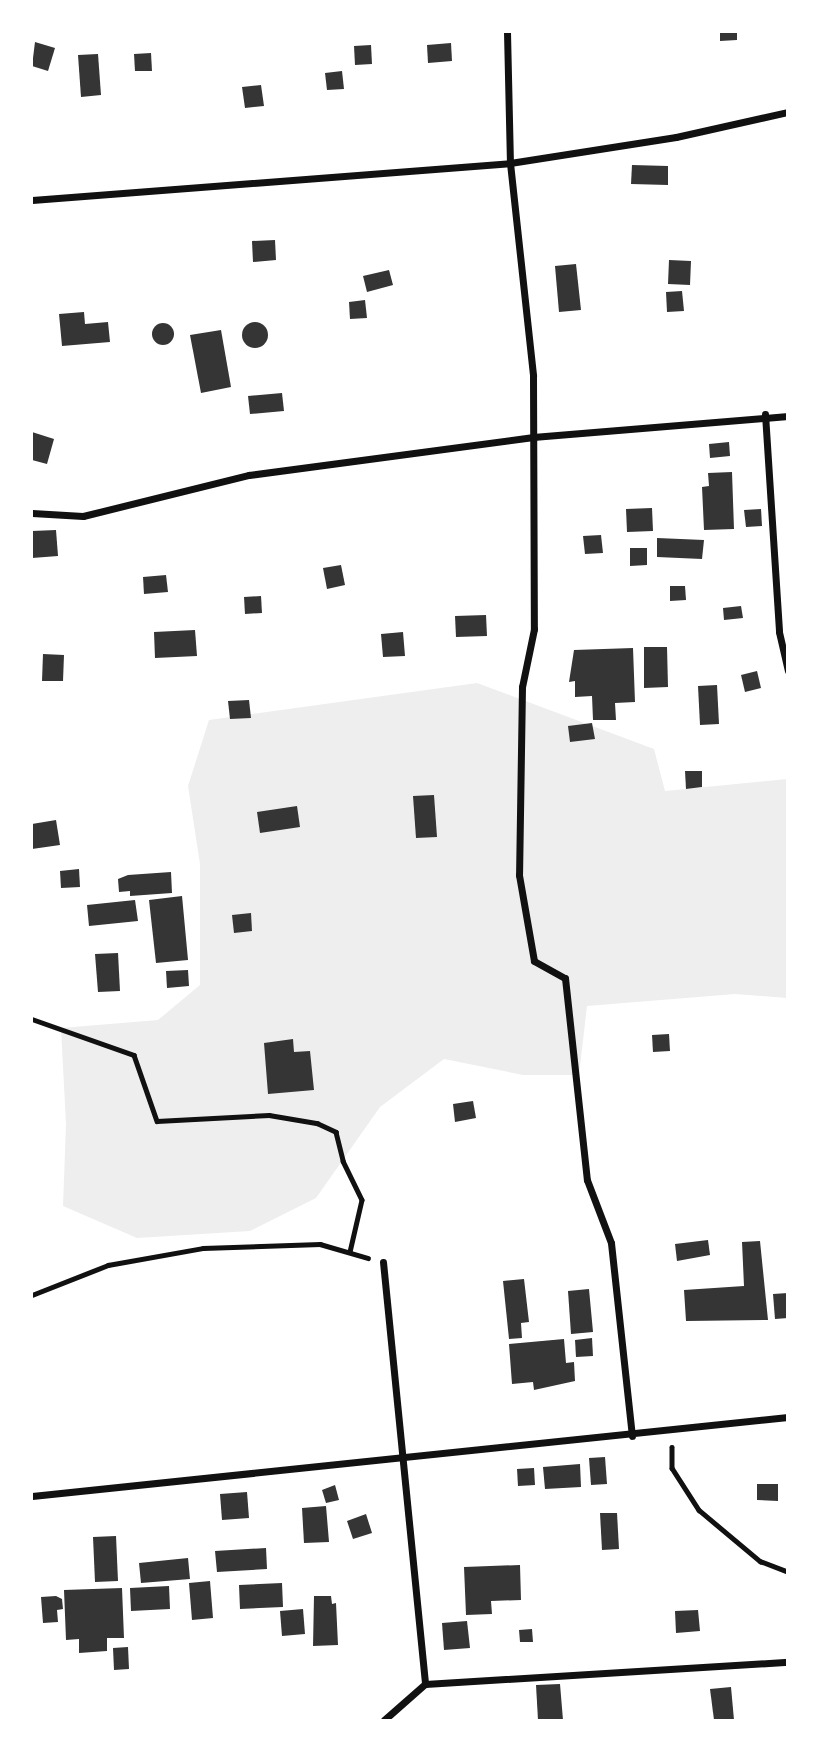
<!DOCTYPE html>
<html>
<head>
<meta charset="utf-8">
<style>
  body { margin:0 }
  #map { position:relative; width:819px; height:1752px; overflow:hidden; background:#fff; font-family:"Work Sans",sans-serif }
  div>[style] { position:absolute }
  [style*='--x'] { left:calc(var(--x)*1px); top:calc(var(--y)*1px); width:calc(var(--w)*1px); rotate:calc(var(--a)*1deg) }
  .green>* { inset:0; background:#eee }
  .building>* { inset:0; background:#353535 }
  .round { border-radius:50% }
  .path>* { height:4.5px; margin:-2.25px; padding:0 2.25px; transform-origin:2.25px; border-radius:2.25px; background:#111 }
  .minor>* { height:7px; margin:-3.5px; padding:0 3.5px; transform-origin:3.5px; border-radius:3.5px; background:#111 }
  span { translate:-50% -50%; white-space:nowrap; text-align:center; line-height:1.15; -webkit-text-stroke:7px #fff; paint-order:stroke }
  .frame { position:absolute; inset:0; border:33px solid #fff; pointer-events:none }
</style>
</head>
<body>
<div id="map">
  <div class="green">
    <div style="clip-path:polygon(477px 683px,654px 749px,665px 791px,787px 779px,787px 998px,735px 994px,587px 1006px,579px 1075px,523px 1075px,444px 1059px,380px 1107px,316px 1198px,250px 1231px,137px 1238px,63px 1206px,66px 1124px,61px 1028px,158px 1020px,200px 985px,200px 864px,188px 786px,209px 720px)"></div>
  </div>
  <div class="building">
    <div style="clip-path:polygon(720px 32px,737px 32px,737px 40px,720px 41px)"></div>
    <div style="clip-path:polygon(35px 42px,55px 48px,48px 71px,32px 66px)"></div>
    <div style="clip-path:polygon(451px 43px,452px 61px,428px 63px,427px 45px)"></div>
    <div style="clip-path:polygon(371px 45px,372px 64px,355px 65px,354px 46px)"></div>
    <div style="clip-path:polygon(151px 53px,152px 71px,135px 71px,134px 54px)"></div>
    <div style="clip-path:polygon(98px 54px,101px 95px,81px 97px,78px 55px)"></div>
    <div style="clip-path:polygon(342px 71px,344px 89px,327px 90px,325px 73px)"></div>
    <div style="clip-path:polygon(261px 85px,264px 106px,245px 108px,242px 87px)"></div>
    <div style="clip-path:polygon(632px 165px,668px 166px,668px 185px,631px 184px)"></div>
    <div style="clip-path:polygon(275px 240px,276px 260px,253px 262px,252px 241px)"></div>
    <div style="clip-path:polygon(669px 260px,691px 261px,690px 285px,668px 284px)"></div>
    <div style="clip-path:polygon(576px 264px,581px 310px,559px 312px,555px 266px)"></div>
    <div style="clip-path:polygon(389px 270px,393px 285px,367px 292px,363px 276px)"></div>
    <div style="clip-path:polygon(682px 291px,684px 311px,667px 312px,666px 292px)"></div>
    <div style="clip-path:polygon(365px 300px,367px 318px,350px 319px,349px 302px)"></div>
    <div style="clip-path:polygon(84px 312px,85px 324px,108px 322px,110px 342px,62px 346px,59px 314px)"></div>
    <div class="round" style="left:242px;top:322px;width:26px;height:26px"></div>
    <div class="round" style="left:152px;top:323px;width:22px;height:22px"></div>
    <div style="clip-path:polygon(221px 330px,231px 387px,201px 393px,190px 335px)"></div>
    <div style="clip-path:polygon(282px 393px,284px 411px,250px 414px,248px 396px)"></div>
    <div style="clip-path:polygon(32px 432px,54px 439px,47px 464px,32px 460px)"></div>
    <div style="clip-path:polygon(729px 442px,730px 456px,710px 458px,709px 444px)"></div>
    <div style="clip-path:polygon(732px 472px,734px 529px,704px 530px,702px 487px,709px 486px,708px 473px)"></div>
    <div style="clip-path:polygon(652px 508px,653px 531px,627px 532px,626px 509px)"></div>
    <div style="clip-path:polygon(761px 509px,762px 526px,746px 527px,744px 510px)"></div>
    <div style="clip-path:polygon(56px 530px,58px 556px,32px 558px,32px 531px)"></div>
    <div style="clip-path:polygon(601px 535px,603px 553px,585px 554px,583px 536px)"></div>
    <div style="clip-path:polygon(657px 538px,704px 540px,702px 559px,657px 557px)"></div>
    <div style="clip-path:polygon(630px 548px,647px 548px,647px 565px,630px 566px)"></div>
    <div style="clip-path:polygon(341px 565px,345px 585px,327px 589px,323px 568px)"></div>
    <div style="clip-path:polygon(166px 575px,168px 592px,144px 594px,143px 577px)"></div>
    <div style="clip-path:polygon(670px 586px,685px 586px,686px 600px,670px 601px)"></div>
    <div style="clip-path:polygon(261px 596px,262px 613px,245px 614px,244px 597px)"></div>
    <div style="clip-path:polygon(741px 606px,743px 618px,724px 620px,723px 608px)"></div>
    <div style="clip-path:polygon(486px 615px,487px 636px,456px 637px,455px 616px)"></div>
    <div style="clip-path:polygon(195px 630px,197px 656px,155px 658px,154px 632px)"></div>
    <div style="clip-path:polygon(403px 632px,405px 656px,383px 657px,381px 634px)"></div>
    <div style="clip-path:polygon(644px 647px,667px 647px,668px 687px,644px 688px)"></div>
    <div style="clip-path:polygon(633px 648px,635px 702px,615px 703px,616px 720px,593px 720px,592px 696px,575px 697px,575px 681px,569px 682px,574px 650px)"></div>
    <div style="clip-path:polygon(43px 654px,64px 655px,63px 681px,42px 681px)"></div>
    <div style="clip-path:polygon(757px 671px,761px 688px,745px 692px,741px 675px)"></div>
    <div style="clip-path:polygon(717px 685px,719px 724px,700px 725px,698px 686px)"></div>
    <div style="clip-path:polygon(249px 700px,251px 718px,230px 719px,228px 701px)"></div>
    <div style="clip-path:polygon(592px 723px,595px 739px,570px 742px,568px 726px)"></div>
    <div style="clip-path:polygon(685px 771px,702px 771px,702px 787px,686px 789px)"></div>
    <div style="clip-path:polygon(434px 795px,437px 837px,416px 838px,413px 796px)"></div>
    <div style="clip-path:polygon(297px 806px,300px 827px,260px 833px,257px 812px)"></div>
    <div style="clip-path:polygon(56px 820px,60px 845px,32px 849px,32px 824px)"></div>
    <div style="clip-path:polygon(79px 869px,80px 887px,61px 888px,60px 871px)"></div>
    <div style="clip-path:polygon(171px 872px,172px 893px,130px 896px,130px 891px,119px 892px,118px 879px,128px 875px)"></div>
    <div style="clip-path:polygon(182px 896px,188px 960px,156px 963px,149px 900px)"></div>
    <div style="clip-path:polygon(135px 900px,138px 921px,89px 926px,87px 905px)"></div>
    <div style="clip-path:polygon(251px 913px,252px 931px,234px 933px,232px 915px)"></div>
    <div style="clip-path:polygon(118px 953px,120px 991px,98px 992px,95px 954px)"></div>
    <div style="clip-path:polygon(188px 970px,189px 986px,167px 988px,166px 971px)"></div>
    <div style="clip-path:polygon(669px 1034px,670px 1051px,653px 1052px,652px 1035px)"></div>
    <div style="clip-path:polygon(293px 1039px,294px 1052px,310px 1051px,314px 1090px,268px 1094px,264px 1043px)"></div>
    <div style="clip-path:polygon(473px 1101px,476px 1118px,455px 1122px,453px 1104px)"></div>
    <div style="clip-path:polygon(708px 1240px,710px 1255px,677px 1261px,675px 1244px)"></div>
    <div style="clip-path:polygon(760px 1241px,768px 1320px,686px 1321px,684px 1290px,744px 1286px,742px 1242px)"></div>
    <div style="clip-path:polygon(524px 1279px,529px 1322px,521px 1323px,522px 1338px,509px 1339px,503px 1281px)"></div>
    <div style="clip-path:polygon(589px 1289px,593px 1332px,571px 1334px,568px 1291px)"></div>
    <div style="clip-path:polygon(788px 1293px,788px 1318px,775px 1319px,773px 1294px)"></div>
    <div style="clip-path:polygon(592px 1338px,593px 1356px,576px 1357px,575px 1340px)"></div>
    <div style="clip-path:polygon(564px 1339px,566px 1363px,574px 1362px,575px 1381px,534px 1390px,533px 1382px,512px 1384px,509px 1344px)"></div>
    <div style="clip-path:polygon(605px 1457px,607px 1484px,591px 1485px,589px 1458px)"></div>
    <div style="clip-path:polygon(580px 1464px,581px 1487px,545px 1489px,543px 1467px)"></div>
    <div style="clip-path:polygon(534px 1468px,535px 1485px,518px 1486px,517px 1469px)"></div>
    <div style="clip-path:polygon(757px 1484px,778px 1484px,778px 1501px,757px 1500px)"></div>
    <div style="clip-path:polygon(335px 1485px,339px 1500px,326px 1503px,322px 1490px)"></div>
    <div style="clip-path:polygon(247px 1492px,249px 1518px,222px 1520px,220px 1494px)"></div>
    <div style="clip-path:polygon(326px 1506px,329px 1542px,304px 1543px,302px 1508px)"></div>
    <div style="clip-path:polygon(600px 1513px,617px 1513px,619px 1549px,602px 1550px)"></div>
    <div style="clip-path:polygon(366px 1514px,372px 1533px,353px 1539px,347px 1521px)"></div>
    <div style="clip-path:polygon(116px 1536px,118px 1581px,95px 1582px,93px 1537px)"></div>
    <div style="clip-path:polygon(266px 1548px,267px 1569px,217px 1572px,215px 1551px)"></div>
    <div style="clip-path:polygon(188px 1558px,190px 1579px,141px 1583px,139px 1563px)"></div>
    <div style="clip-path:polygon(520px 1565px,521px 1600px,491px 1601px,492px 1614px,466px 1615px,464px 1567px)"></div>
    <div style="clip-path:polygon(210px 1581px,213px 1618px,192px 1620px,189px 1583px)"></div>
    <div style="clip-path:polygon(282px 1583px,283px 1607px,240px 1609px,239px 1585px)"></div>
    <div style="clip-path:polygon(169px 1586px,170px 1609px,131px 1611px,130px 1588px)"></div>
    <div style="clip-path:polygon(122px 1588px,124px 1638px,107px 1638px,107px 1651px,79px 1653px,79px 1639px,66px 1640px,64px 1590px)"></div>
    <div style="clip-path:polygon(56px 1596px,62px 1599px,63px 1609px,57px 1610px,58px 1622px,43px 1623px,41px 1597px)"></div>
    <div style="clip-path:polygon(314px 1596px,331px 1596px,332px 1604px,336px 1603px,338px 1645px,313px 1646px)"></div>
    <div style="clip-path:polygon(303px 1609px,305px 1634px,282px 1636px,280px 1611px)"></div>
    <div style="clip-path:polygon(698px 1610px,700px 1631px,676px 1633px,675px 1611px)"></div>
    <div style="clip-path:polygon(467px 1621px,470px 1648px,444px 1650px,442px 1623px)"></div>
    <div style="clip-path:polygon(532px 1629px,533px 1642px,520px 1642px,519px 1630px)"></div>
    <div style="clip-path:polygon(128px 1647px,129px 1669px,114px 1670px,113px 1648px)"></div>
    <div style="clip-path:polygon(560px 1684px,563px 1720px,538px 1720px,536px 1685px)"></div>
    <div style="clip-path:polygon(731px 1687px,734px 1720px,714px 1720px,710px 1689px)"></div>
  </div>
  <div class="path">
    <div style="--x:32;--y:1019;--w:108;--a:19.4"></div>
    <div style="--x:134;--y:1055;--w:70;--a:70.8"></div>
    <div style="--x:157;--y:1121;--w:112;--a:-3.1"></div>
    <div style="--x:269;--y:1115;--w:49;--a:9.5"></div>
    <div style="--x:317;--y:1123;--w:21;--a:25"></div>
    <div style="--x:336;--y:1132;--w:30;--a:76"></div>
    <div style="--x:343;--y:1161;--w:43;--a:64"></div>
    <div style="--x:362;--y:1200;--w:53;--a:103"></div>
    <div style="--x:32;--y:1295;--w:82;--a:-21.5"></div>
    <div style="--x:108;--y:1265;--w:97;--a:-10.1"></div>
    <div style="--x:203;--y:1248;--w:117;--a:-2"></div>
    <div style="--x:320;--y:1244;--w:50;--a:16.3"></div>
    <div style="--x:672;--y:1447;--w:21;--a:90"></div>
    <div style="--x:672;--y:1468;--w:50;--a:57.3"></div>
    <div style="--x:699;--y:1510;--w:80;--a:39.9"></div>
    <div style="--x:760;--y:1561;--w:30;--a:21"></div>
  </div>
  <div class="minor">
    <div style="--x:507;--y:32;--w:131;--a:88.7"></div>
    <div style="--x:510;--y:163;--w:214;--a:83.8"></div>
    <div style="--x:533;--y:376;--w:253;--a:89.8"></div>
    <div style="--x:534;--y:629;--w:59;--a:101.7"></div>
    <div style="--x:522;--y:687;--w:188;--a:90.9"></div>
    <div style="--x:519;--y:875;--w:87;--a:80.1"></div>
    <div style="--x:534;--y:961;--w:35;--a:29"></div>
    <div style="--x:565;--y:978;--w:203;--a:83.8"></div>
    <div style="--x:587;--y:1180;--w:67;--a:69.1"></div>
    <div style="--x:611;--y:1243;--w:194;--a:83.8"></div>
    <div style="--x:32;--y:200;--w:479;--a:-4.4"></div>
    <div style="--x:510;--y:163;--w:168;--a:-8.9"></div>
    <div style="--x:676;--y:137;--w:115;--a:-12.6"></div>
    <div style="--x:765;--y:414;--w:218;--a:86.3"></div>
    <div style="--x:779;--y:632;--w:40;--a:77"></div>
    <div style="--x:32;--y:513;--w:51;--a:3.4"></div>
    <div style="--x:83;--y:516;--w:171;--a:-13.9"></div>
    <div style="--x:249;--y:475;--w:287;--a:-7.6"></div>
    <div style="--x:533;--y:437;--w:256;--a:-4.7"></div>
    <div style="--x:383;--y:1262;--w:424;--a:84.3"></div>
    <div style="--x:32;--y:1496;--w:760;--a:-5.97"></div>
    <div style="--x:384;--y:1720;--w:55;--a:-41.3"></div>
    <div style="--x:425;--y:1684;--w:364;--a:-3.5"></div>
  </div>
  <div class="frame"></div>
</div>
</body>
</html>
